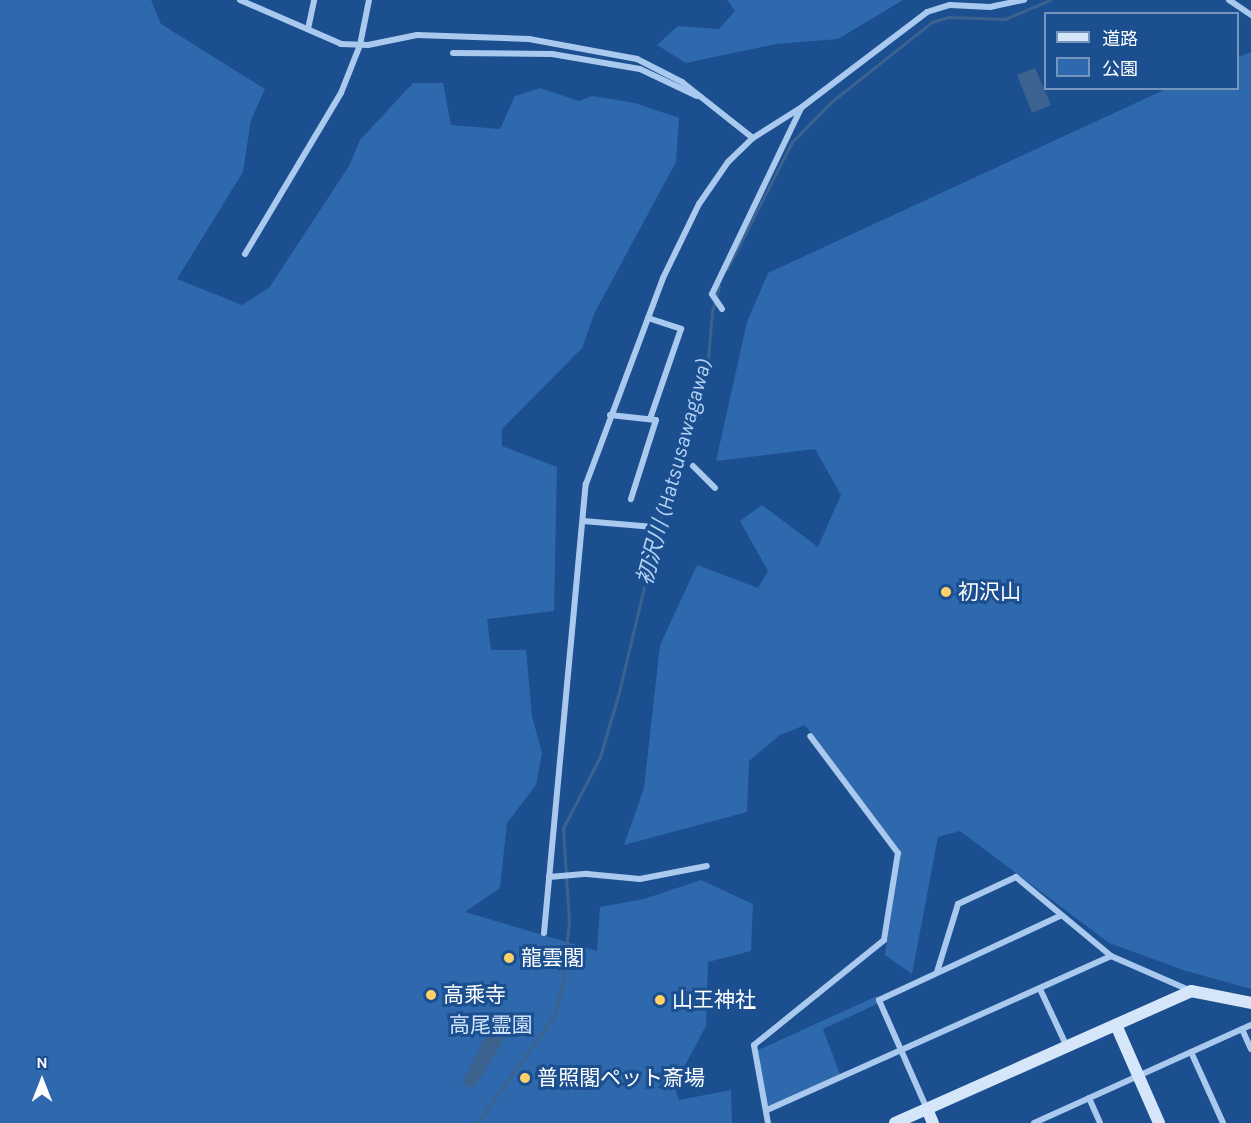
<!DOCTYPE html>
<html>
<head>
<meta charset="utf-8">
<style>
  body { margin:0 }
  #map { position:relative; width:1251px; height:1123px; overflow:hidden; background:#1b4f8f; font-family:Karla,"Noto Sans JP",sans-serif }
  div>[style] { position:absolute }
  [style*='--x'] { left:calc(var(--x)*1px); top:calc(var(--y)*1px); width:calc(var(--w)*1px); rotate:calc(var(--a)*1deg) }
  .green>* { inset:0; background:#2e69ad }
  .water>* { inset:0; background:#3c6290 }
  .stream>* { height:3px; margin:-1.5px; padding:0 1.5px; transform-origin:1.5px; border-radius:1.5px; background:#3c6290 }
  .street>* { height:6px; margin:-3px; padding:0 3px; transform-origin:3px; border-radius:3px; background:#a9c9ee }
  .secondary>* { height:12px; margin:-6px; padding:0 6px; transform-origin:6px; border-radius:6px; background:#d6e6fa }
  .dots>* { width:16px; height:16px; translate:-50% -50%; box-sizing:border-box; border:3px solid #1b4f8f; border-radius:50% }
  span { translate:-50% -50%; white-space:nowrap; text-align:center; line-height:1.15; -webkit-text-stroke:6px #1b4f8f; paint-order:stroke }
  .poi-label { font-size:21px; color:#fff }
  .left { translate:0 -50%; text-align:left }
  .park-label { font-size:21px; color:#cfe3fa }
  .water-label { font-size:22px; color:#b5d3f5; font-style:italic }
  .legend { position:absolute; left:1044px; top:12px; width:195px; height:78px; box-sizing:border-box; background:#1b4f8f; border:2px solid #7695bc; margin:0; padding:8px 10px; list-style:none; font-size:18px; color:#fff }
  .legend li { display:flex; align-items:center; gap:12px; height:30px }
  .legend b { width:30px; border:2px solid #7695bc }
  .north { position:absolute; left:12px; top:1051px; width:60px; height:60px; -webkit-text-stroke:4px #1b4f8f; paint-order:stroke; rotate:0deg; font-size:16px; font-weight:700; line-height:24px; text-align:center; color:#fff }
  .north::after { content:''; display:block; margin:auto; width:21px; height:27px; background:#fff; clip-path:polygon(50% 0,100% 100%,50% 72%,0 100%) }
</style>
</head>
<body>
<div id="map">
  <div class="green">
    <div style="clip-path:polygon(0 0,151px 0,161px 24px,265px 89px,251px 120px,243px 172px,177px 279px,242px 305px,269px 288px,349px 166px,360px 140px,413px 83px,443px 83px,451px 125px,500px 129px,515px 96px,540px 88px,579px 101px,592px 96px,635px 103px,679px 118px,676px 162px,595px 312px,582px 348px,502px 429px,502px 446px,557px 467px,554px 611px,487px 619px,491px 650px,526px 650px,532px 716px,542px 753px,536px 785px,507px 823px,500px 888px,465px 912px,597px 951px,600px 907px,644px 899px,701px 880px,753px 904px,751px 951px,708px 962px,706px 1026px,674px 1086px,679px 1100px,731px 1090px,732px 1123px,0 1123px)"></div>
    <div style="clip-path:polygon(727px 0,903px 0,838px 39px,776px 44px,686px 63px,657px 45px,678px 26px,719px 29px,735px 11px)"></div>
    <div style="clip-path:polygon(1251px 52px,1251px 989px,1183px 970px,1109px 943px,960px 831px,938px 837px,912px 974px,885px 955px,901px 852px,805px 725px,780px 735px,749px 761px,747px 812px,624px 845px,644px 788px,660px 645px,697px 565px,758px 588px,768px 571px,740px 521px,762px 505px,818px 547px,841px 495px,815px 449px,716px 461px,747px 322px,768px 273px,1166px 89px,1238px 88px,1238px 57px)"></div>
    <div style="clip-path:polygon(877px 996px,879px 1003px,823px 1029px,841px 1077px,767px 1110px,756px 1051px)"></div>
  </div>
  <div class="water">
    <div style="clip-path:polygon(1035px 68px,1051px 105px,1032px 113px,1017px 75px)"></div>
    <div style="clip-path:polygon(491px 1025px,509px 1032px,474px 1088px,462px 1083px)"></div>
  </div>
  <div class="stream">
    <div style="--x:727;--y:269;--w:143;--a:-62.9"></div>
    <div style="--x:792;--y:142;--w:56;--a:-45.7"></div>
    <div style="--x:831;--y:102;--w:129;--a:-38.4"></div>
    <div style="--x:932;--y:22;--w:17;--a:-17"></div>
    <div style="--x:948;--y:17;--w:57;--a:2"></div>
    <div style="--x:1005;--y:19;--w:49;--a:-22.9"></div>
    <div style="--x:477;--y:1123;--w:132;--a:-54.3"></div>
    <div style="--x:554;--y:1016;--w:30;--a:-75"></div>
    <div style="--x:562;--y:987;--w:65;--a:-83.9"></div>
    <div style="--x:569;--y:922;--w:94;--a:-93.7"></div>
    <div style="--x:563;--y:828;--w:80;--a:-62.5"></div>
    <div style="--x:600;--y:757;--w:68;--a:-73.7"></div>
    <div style="--x:619;--y:692;--w:229;--a:-76.6"></div>
    <div style="--x:672;--y:469;--w:105;--a:-70.5"></div>
    <div style="--x:707;--y:370;--w:58;--a:-85.1"></div>
    <div style="--x:712;--y:312;--w:27;--a:-75"></div>
  </div>
  <div class="street">
    <div style="--x:240;--y:0;--w:110;--a:23.5"></div>
    <div style="--x:341;--y:44;--w:27;--a:2"></div>
    <div style="--x:368;--y:45;--w:50;--a:-11.5"></div>
    <div style="--x:417;--y:35;--w:112;--a:2"></div>
    <div style="--x:529;--y:39;--w:110;--a:10.5"></div>
    <div style="--x:637;--y:59;--w:51;--a:27.1"></div>
    <div style="--x:682;--y:82;--w:90;--a:38.3"></div>
    <div style="--x:1229;--y:0;--w:27;--a:34"></div>
    <div style="--x:308;--y:29;--w:30;--a:-78"></div>
    <div style="--x:453;--y:53;--w:99;--a:0.6"></div>
    <div style="--x:552;--y:54;--w:89;--a:9.7"></div>
    <div style="--x:640;--y:69;--w:63;--a:25.3"></div>
    <div style="--x:245;--y:254;--w:187;--a:-59.2"></div>
    <div style="--x:341;--y:93;--w:52;--a:-68.4"></div>
    <div style="--x:360;--y:45;--w:46;--a:-78.7"></div>
    <div style="--x:722;--y:309;--w:18;--a:-124"></div>
    <div style="--x:712;--y:294;--w:206;--a:-64.4"></div>
    <div style="--x:648;--y:318;--w:35;--a:18"></div>
    <div style="--x:681;--y:329;--w:95;--a:109"></div>
    <div style="--x:610;--y:415;--w:46;--a:6.2"></div>
    <div style="--x:656;--y:420;--w:83;--a:107.6"></div>
    <div style="--x:693;--y:466;--w:31;--a:45"></div>
    <div style="--x:583;--y:521;--w:71;--a:4.8"></div>
    <div style="--x:549;--y:877;--w:38;--a:-5"></div>
    <div style="--x:587;--y:874;--w:53;--a:5.4"></div>
    <div style="--x:640;--y:879;--w:68;--a:-11"></div>
    <div style="--x:544;--y:933;--w:451;--a:-84.7"></div>
    <div style="--x:586;--y:484;--w:220;--a:-69.5"></div>
    <div style="--x:663;--y:278;--w:82;--a:-64.1"></div>
    <div style="--x:699;--y:204;--w:51;--a:-55.4"></div>
    <div style="--x:728;--y:162;--w:35;--a:-44"></div>
    <div style="--x:753;--y:138;--w:58;--a:-32.3"></div>
    <div style="--x:802;--y:107;--w:157;--a:-37.2"></div>
    <div style="--x:927;--y:12;--w:24;--a:-17"></div>
    <div style="--x:950;--y:5;--w:40;--a:2.9"></div>
    <div style="--x:990;--y:7;--w:35;--a:-12"></div>
    <div style="--x:937;--y:972;--w:71;--a:-72.8"></div>
    <div style="--x:958;--y:904;--w:64;--a:-25"></div>
    <div style="--x:1016;--y:877;--w:124;--a:39.7"></div>
    <div style="--x:1111;--y:956;--w:87;--a:23.6"></div>
    <div style="--x:1040;--y:989;--w:64;--a:65"></div>
    <div style="--x:1242;--y:1029;--w:22;--a:66"></div>
    <div style="--x:1191;--y:1052;--w:78;--a:65.7"></div>
    <div style="--x:1089;--y:1098;--w:27;--a:66"></div>
    <div style="--x:927;--y:1109;--w:119;--a:-113.8"></div>
    <div style="--x:879;--y:1000;--w:200;--a:-24.9"></div>
    <div style="--x:767;--y:1110;--w:377;--a:-24.1"></div>
    <div style="--x:768;--y:1123;--w:79;--a:-100.2"></div>
    <div style="--x:754;--y:1045;--w:167;--a:-38.9"></div>
    <div style="--x:884;--y:940;--w:88;--a:-80.9"></div>
    <div style="--x:898;--y:853;--w:146;--a:-126.9"></div>
    <div style="--x:1034;--y:1123;--w:238;--a:-24.3"></div>
  </div>
  <div class="secondary">
    <div style="--x:1116;--y:1025;--w:107;--a:66.3"></div>
    <div style="--x:927;--y:1109;--w:15;--a:67"></div>
    <div style="--x:895;--y:1123;--w:324;--a:-24"></div>
    <div style="--x:1191;--y:991;--w:61;--a:11.3"></div>
  </div>
  <div class="dots">
    <div style="left:946px;top:592px;background:#ffd166"></div>
    <div style="left:509px;top:958px;background:#ffd166"></div>
    <div style="left:431px;top:995px;background:#ffd166"></div>
    <div style="left:660px;top:1000px;background:#ffd166"></div>
    <div style="left:525px;top:1078px;background:#ffd166"></div>
  </div>
  <div class="poi-label">
    <span class="left" style="left:958px;top:592px">初沢山</span>
    <span class="left" style="left:521px;top:958px">龍雲閣</span>
    <span class="left" style="left:443px;top:995px">高乘寺</span>
    <span class="left" style="left:672px;top:1000px">山王神社</span>
    <span class="left" style="left:537px;top:1078px">普照閣ペット斎場</span>
  </div>
  <div class="park-label">
    <span style="left:491px;top:1025px">高尾霊園</span>
  </div>
  <div class="water-label">
    <span style="left:675px;top:472px;rotate:-75deg">初沢川 (Hatsusawagawa)</span>
  </div>
  <ul class="legend">
  <li><b style="height:8px;background:#d6e6fa"></b>道路</li>
  <li><b style="height:16px;background:#2e69ad"></b>公園</li>
  </ul>
  <div class="north">N</div>
</div>
</body>
</html>
